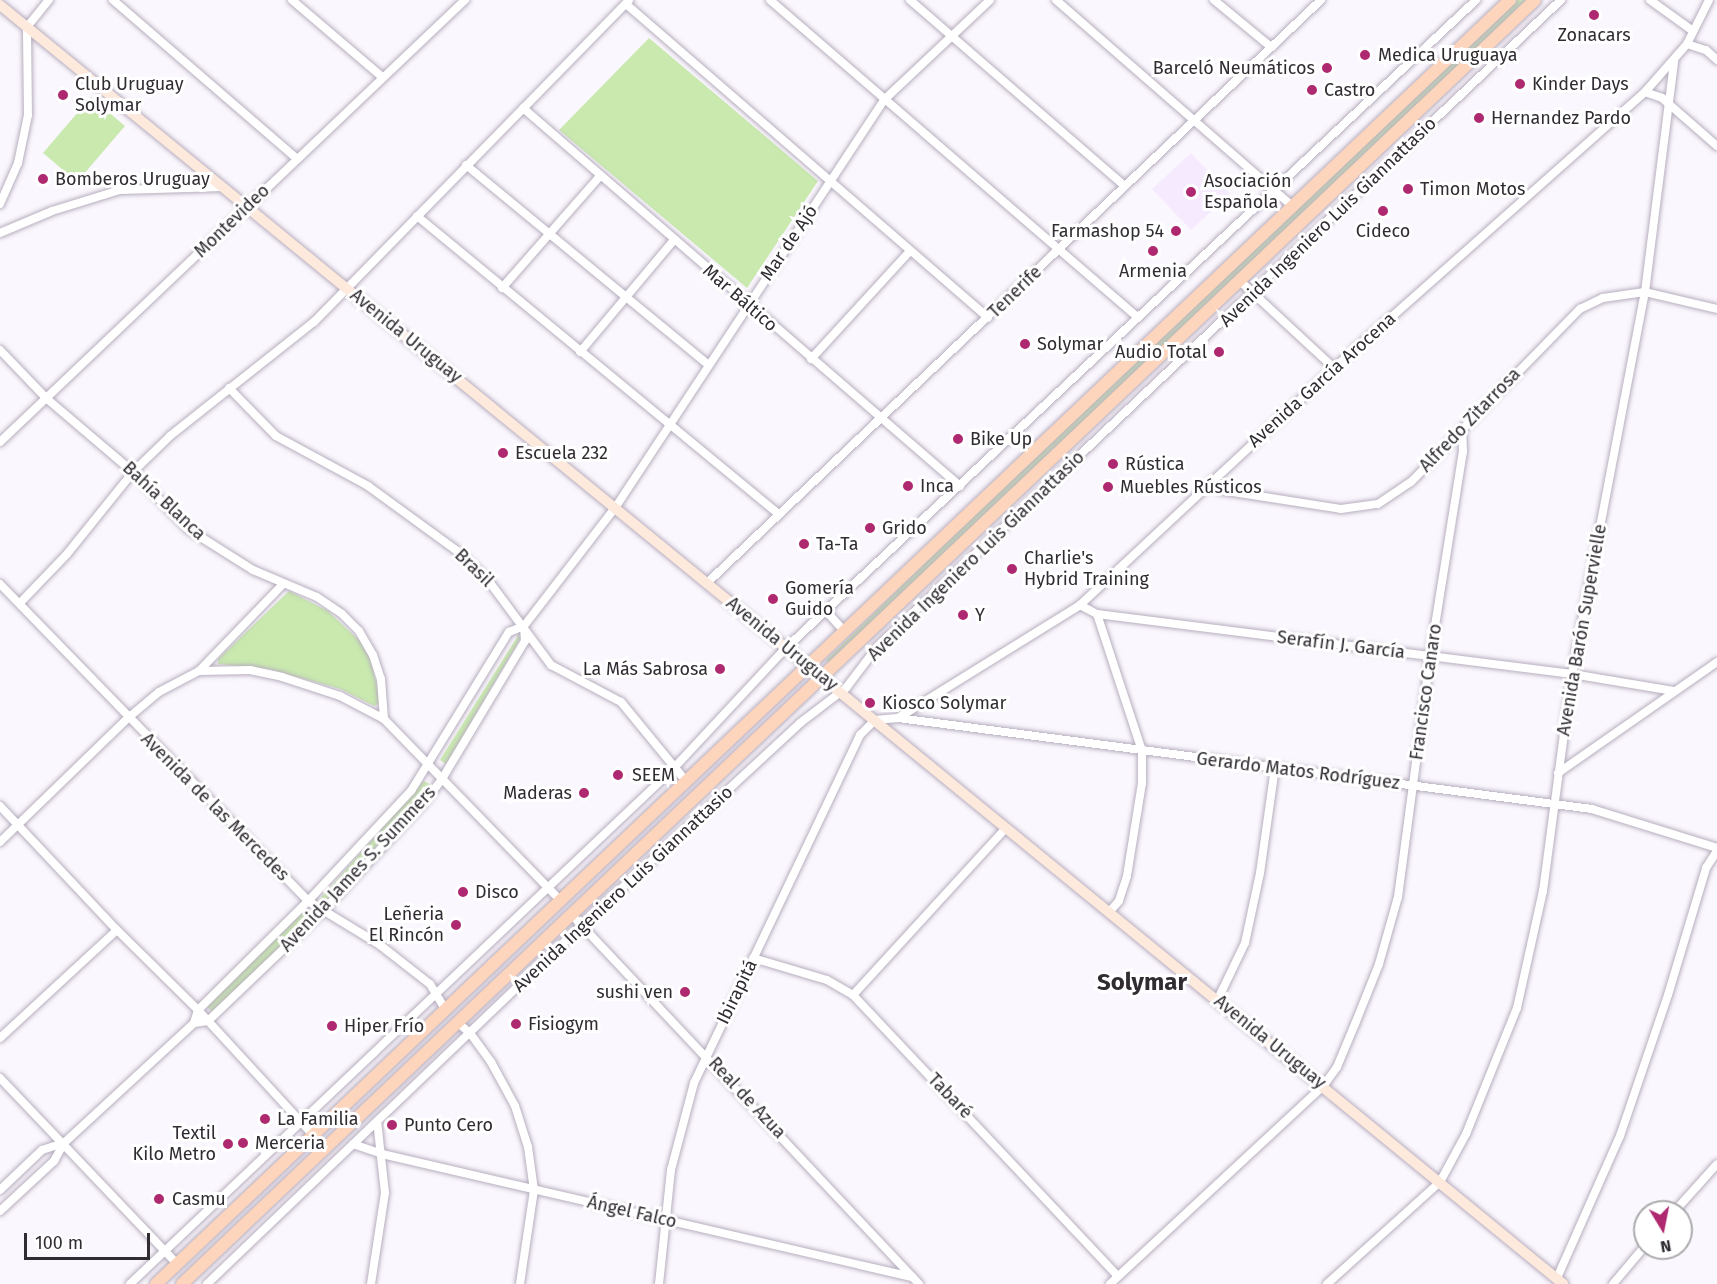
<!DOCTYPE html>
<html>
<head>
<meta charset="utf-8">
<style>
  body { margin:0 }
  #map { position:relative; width:1717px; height:1284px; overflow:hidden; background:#fbf7fe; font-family:"Fira Sans",sans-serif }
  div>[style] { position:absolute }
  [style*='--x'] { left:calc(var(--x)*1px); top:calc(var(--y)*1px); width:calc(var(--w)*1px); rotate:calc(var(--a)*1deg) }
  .built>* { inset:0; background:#f6ebfe }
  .green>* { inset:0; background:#c9e9af }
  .roads { filter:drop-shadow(0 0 2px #b7aebe) drop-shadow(0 0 2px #b7aebe) }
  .street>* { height:8px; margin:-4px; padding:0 4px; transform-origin:4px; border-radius:4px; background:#fff }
  .secondary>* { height:10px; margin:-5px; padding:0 5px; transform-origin:5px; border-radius:5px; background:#fee9dd }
  .primary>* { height:12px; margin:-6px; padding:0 6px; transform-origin:6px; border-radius:6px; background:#fdd4bc }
  .dots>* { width:16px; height:16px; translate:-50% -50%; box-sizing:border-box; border:3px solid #fff; border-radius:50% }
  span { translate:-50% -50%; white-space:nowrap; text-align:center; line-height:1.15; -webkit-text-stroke:6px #fff; paint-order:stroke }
  .poi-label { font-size:18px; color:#302c32 }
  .left { translate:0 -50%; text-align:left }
  .right { translate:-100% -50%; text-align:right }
  .street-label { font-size:18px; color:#302c32 }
  .district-label { font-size:24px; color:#302c32; font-weight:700 }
  .north { position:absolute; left:1633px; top:1200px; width:60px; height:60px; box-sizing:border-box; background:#fff; border:2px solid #acabad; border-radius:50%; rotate:170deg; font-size:16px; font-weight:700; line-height:24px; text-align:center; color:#302c32 }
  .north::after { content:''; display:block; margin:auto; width:21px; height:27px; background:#af2970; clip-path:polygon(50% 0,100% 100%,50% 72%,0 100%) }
  .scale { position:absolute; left:24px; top:1233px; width:126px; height:27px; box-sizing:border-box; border:3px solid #302c32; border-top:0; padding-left:8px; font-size:18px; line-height:21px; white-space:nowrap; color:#302c32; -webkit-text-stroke:4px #fff; paint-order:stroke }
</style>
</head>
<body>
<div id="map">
  <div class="built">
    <div style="clip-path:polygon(1191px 153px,1230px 194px,1191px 230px,1152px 189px)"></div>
  </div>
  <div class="green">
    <div style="clip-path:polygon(1517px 0,1528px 0,829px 663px,826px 660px,990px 500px)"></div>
    <div style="clip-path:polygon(649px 38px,818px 181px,747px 288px,559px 130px)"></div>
    <div style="clip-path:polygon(91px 97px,125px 126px,77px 182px,43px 153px)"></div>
    <div style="clip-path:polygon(289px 591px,328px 611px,360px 641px,370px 658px,381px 703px,374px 706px,340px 689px,269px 669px,218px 664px,218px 659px)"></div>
    <div style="clip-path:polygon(519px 634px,520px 639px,446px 764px,440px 760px)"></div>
    <div style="clip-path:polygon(424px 781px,431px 785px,322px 907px,317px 902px)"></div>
    <div style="clip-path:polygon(303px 912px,312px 918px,213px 1012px,207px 1007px)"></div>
  </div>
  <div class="roads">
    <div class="street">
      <div style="--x:113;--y:0;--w:243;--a:40.8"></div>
      <div style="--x:292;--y:0;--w:118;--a:40.5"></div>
      <div style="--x:770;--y:0;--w:486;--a:40.8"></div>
      <div style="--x:910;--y:0;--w:284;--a:40.9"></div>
      <div style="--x:1056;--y:0;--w:313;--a:41.1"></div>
      <div style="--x:1214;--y:0;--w:74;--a:39.5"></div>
      <div style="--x:1650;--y:0;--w:53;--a:35.8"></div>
      <div style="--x:626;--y:4;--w:479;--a:40.9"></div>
      <div style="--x:1687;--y:44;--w:20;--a:18"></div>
      <div style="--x:1706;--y:50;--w:15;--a:42"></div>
      <div style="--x:1645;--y:92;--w:18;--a:19"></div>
      <div style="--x:1662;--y:98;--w:73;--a:41.1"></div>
      <div style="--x:523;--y:108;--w:578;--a:40.86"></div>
      <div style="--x:466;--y:165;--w:313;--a:39.5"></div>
      <div style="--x:0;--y:204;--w:45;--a:-66.3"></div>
      <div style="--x:18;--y:163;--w:49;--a:-78.2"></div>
      <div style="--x:28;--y:115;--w:88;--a:-90.7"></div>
      <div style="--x:27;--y:27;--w:35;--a:-51"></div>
      <div style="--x:417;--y:216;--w:468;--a:39.5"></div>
      <div style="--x:0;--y:233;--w:56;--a:-22.9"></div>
      <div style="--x:52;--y:211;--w:71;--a:-17.2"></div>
      <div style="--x:120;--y:190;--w:102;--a:-1.7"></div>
      <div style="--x:1240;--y:281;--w:128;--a:42.8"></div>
      <div style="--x:502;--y:288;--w:149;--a:-48.8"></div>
      <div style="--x:0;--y:350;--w:66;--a:46.2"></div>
      <div style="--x:46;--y:398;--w:114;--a:40.4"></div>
      <div style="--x:133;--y:472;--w:79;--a:46"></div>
      <div style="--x:188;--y:529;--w:77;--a:32.2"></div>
      <div style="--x:253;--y:570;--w:69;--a:22.9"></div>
      <div style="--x:317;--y:597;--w:30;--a:34"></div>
      <div style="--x:342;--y:614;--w:24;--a:45"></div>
      <div style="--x:359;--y:631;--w:28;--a:60"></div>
      <div style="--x:373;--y:655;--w:25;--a:72"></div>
      <div style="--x:381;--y:679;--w:40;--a:85.7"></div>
      <div style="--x:580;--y:352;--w:146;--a:-50"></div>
      <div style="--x:811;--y:359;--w:145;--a:-47.5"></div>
      <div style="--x:229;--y:388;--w:67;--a:45.6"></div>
      <div style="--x:276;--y:436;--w:105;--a:28.5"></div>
      <div style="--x:368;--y:486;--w:110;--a:36.1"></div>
      <div style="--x:457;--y:551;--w:42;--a:43.1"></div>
      <div style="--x:488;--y:580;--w:106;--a:53.5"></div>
      <div style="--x:551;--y:665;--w:79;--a:27.9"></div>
      <div style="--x:621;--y:702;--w:102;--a:50.6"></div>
      <div style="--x:0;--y:442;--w:642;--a:-43.55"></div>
      <div style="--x:1210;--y:483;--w:12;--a:35"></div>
      <div style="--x:1220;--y:490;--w:122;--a:8.9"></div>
      <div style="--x:1341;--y:509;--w:37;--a:-8"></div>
      <div style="--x:1378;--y:504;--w:40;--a:-34"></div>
      <div style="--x:1411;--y:482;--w:242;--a:-45.7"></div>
      <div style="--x:1580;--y:309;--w:25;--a:-26"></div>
      <div style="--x:1603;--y:298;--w:42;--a:-8.1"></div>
      <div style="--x:1645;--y:292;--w:74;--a:13.3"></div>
      <div style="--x:707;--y:583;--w:847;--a:-43.52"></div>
      <div style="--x:0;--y:584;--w:442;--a:45.8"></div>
      <div style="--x:308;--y:901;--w:84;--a:31.4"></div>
      <div style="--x:380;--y:945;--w:63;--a:38"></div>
      <div style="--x:430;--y:984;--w:29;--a:59"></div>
      <div style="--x:20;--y:603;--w:68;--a:-46.2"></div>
      <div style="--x:67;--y:554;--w:105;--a:-51.2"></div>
      <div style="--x:133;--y:472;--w:52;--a:-44.2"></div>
      <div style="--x:170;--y:436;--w:184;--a:-38.4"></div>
      <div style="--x:314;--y:322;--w:450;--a:-45.6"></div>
      <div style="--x:1080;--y:605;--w:19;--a:28"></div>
      <div style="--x:1097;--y:614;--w:479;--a:7.2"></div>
      <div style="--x:1572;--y:674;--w:103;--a:9.5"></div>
      <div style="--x:827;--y:612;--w:25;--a:48"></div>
      <div style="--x:1097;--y:614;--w:144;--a:71.8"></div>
      <div style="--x:1142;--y:751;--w:32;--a:90"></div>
      <div style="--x:1142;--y:783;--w:94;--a:99.2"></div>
      <div style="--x:1127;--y:876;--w:26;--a:108"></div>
      <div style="--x:1119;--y:901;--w:15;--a:132"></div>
      <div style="--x:199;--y:671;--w:51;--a:-1.1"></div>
      <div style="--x:250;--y:670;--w:33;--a:12"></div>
      <div style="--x:282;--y:677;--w:61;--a:18.1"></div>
      <div style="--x:340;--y:696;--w:50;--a:27.6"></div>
      <div style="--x:384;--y:719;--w:252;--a:45.8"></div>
      <div style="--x:898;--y:718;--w:214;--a:-31.8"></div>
      <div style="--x:1080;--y:605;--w:347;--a:-43"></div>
      <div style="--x:1334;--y:368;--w:416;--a:-41.6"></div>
      <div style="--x:1645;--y:92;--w:64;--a:-48.8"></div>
      <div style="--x:1687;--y:44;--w:49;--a:-63.4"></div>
      <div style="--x:1558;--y:773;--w:194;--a:-34.9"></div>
      <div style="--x:0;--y:806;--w:170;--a:46.7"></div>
      <div style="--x:117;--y:930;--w:114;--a:44.6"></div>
      <div style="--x:198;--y:1010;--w:170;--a:47.4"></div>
      <div style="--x:0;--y:842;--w:178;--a:-44.1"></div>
      <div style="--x:128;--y:718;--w:40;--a:-40"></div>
      <div style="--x:159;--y:692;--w:45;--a:-27.7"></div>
      <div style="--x:199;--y:671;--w:120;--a:-46"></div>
      <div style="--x:571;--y:914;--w:508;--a:46.76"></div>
      <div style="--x:753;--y:958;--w:77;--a:16.6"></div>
      <div style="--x:827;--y:980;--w:30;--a:30"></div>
      <div style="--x:853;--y:995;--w:386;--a:46.7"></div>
      <div style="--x:853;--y:995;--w:225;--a:-47.5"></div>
      <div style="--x:1218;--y:999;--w:62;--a:-64.3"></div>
      <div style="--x:1245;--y:943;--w:72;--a:-77.9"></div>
      <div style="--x:1260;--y:873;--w:106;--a:-81.9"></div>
      <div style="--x:194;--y:1023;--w:14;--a:-8"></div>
      <div style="--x:208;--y:1021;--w:158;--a:-43.7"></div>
      <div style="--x:322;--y:912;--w:151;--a:-47.1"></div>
      <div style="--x:425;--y:801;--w:28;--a:-52"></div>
      <div style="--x:442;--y:779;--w:161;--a:-59"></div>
      <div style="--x:525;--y:641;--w:14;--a:-94"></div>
      <div style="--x:458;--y:1023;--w:16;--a:40"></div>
      <div style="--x:470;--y:1033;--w:36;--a:54"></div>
      <div style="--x:491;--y:1062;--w:50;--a:61.4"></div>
      <div style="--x:515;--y:1106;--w:43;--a:72.4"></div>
      <div style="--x:528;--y:1147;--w:43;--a:82.1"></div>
      <div style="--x:534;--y:1190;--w:95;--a:98.5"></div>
      <div style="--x:0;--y:1038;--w:159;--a:-42.7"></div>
      <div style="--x:0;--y:1078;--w:257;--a:46.4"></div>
      <div style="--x:353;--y:1144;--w:31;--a:19"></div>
      <div style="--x:382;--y:1154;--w:544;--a:13.07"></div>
      <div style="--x:0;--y:1190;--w:58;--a:-43.6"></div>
      <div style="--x:42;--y:1150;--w:23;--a:-18"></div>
      <div style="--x:0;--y:1211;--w:74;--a:-42.8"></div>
      <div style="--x:54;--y:1161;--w:21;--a:-61"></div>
      <div style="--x:64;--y:1143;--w:177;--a:-42.7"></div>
      <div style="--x:194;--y:1023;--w:14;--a:-73"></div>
      <div style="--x:198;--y:1010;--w:155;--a:-44.7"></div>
      <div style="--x:308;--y:901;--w:151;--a:-46.9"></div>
      <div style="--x:411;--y:791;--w:187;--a:-58.4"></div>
      <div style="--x:509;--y:632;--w:16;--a:-22"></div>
      <div style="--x:524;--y:626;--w:149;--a:-52.4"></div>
      <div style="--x:615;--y:508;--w:490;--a:-56.6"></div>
      <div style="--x:885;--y:99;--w:144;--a:-43.3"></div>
      <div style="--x:1674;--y:1212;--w:64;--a:-48.1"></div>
      <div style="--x:1557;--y:1278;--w:155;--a:-66.1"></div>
      <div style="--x:1620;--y:1136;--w:149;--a:-71.2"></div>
      <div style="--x:1668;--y:995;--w:133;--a:-73.3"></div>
      <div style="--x:1706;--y:868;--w:20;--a:-57"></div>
      <div style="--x:130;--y:1284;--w:748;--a:-43.48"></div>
      <div style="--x:673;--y:769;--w:166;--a:-47"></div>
      <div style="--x:786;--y:648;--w:947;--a:-43.2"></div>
      <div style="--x:207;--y:1284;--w:519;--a:-43.75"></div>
      <div style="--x:582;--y:925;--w:297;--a:-42.8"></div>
      <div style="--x:800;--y:723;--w:58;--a:-37.3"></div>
      <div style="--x:846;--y:688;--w:51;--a:-52.9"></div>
      <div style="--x:877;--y:647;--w:942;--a:-43.41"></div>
      <div style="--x:371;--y:1284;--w:92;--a:-81.3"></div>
      <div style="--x:385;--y:1193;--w:72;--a:-96.3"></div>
      <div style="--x:659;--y:1284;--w:115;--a:-84"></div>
      <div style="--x:671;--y:1170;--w:90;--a:-75.2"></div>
      <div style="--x:694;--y:1083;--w:386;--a:-64.5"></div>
      <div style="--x:860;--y:735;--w:21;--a:-45"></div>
      <div style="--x:875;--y:720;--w:23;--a:-5"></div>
      <div style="--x:898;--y:718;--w:700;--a:7.47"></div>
      <div style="--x:1592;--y:809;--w:131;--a:17.3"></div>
      <div style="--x:1110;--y:1284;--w:292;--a:-42.9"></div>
      <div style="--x:1324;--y:1085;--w:22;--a:-54"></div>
      <div style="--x:1337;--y:1067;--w:47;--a:-67.3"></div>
      <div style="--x:1355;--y:1024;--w:65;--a:-68.2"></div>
      <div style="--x:1379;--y:964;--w:70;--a:-74.2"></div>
      <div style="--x:1398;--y:897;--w:242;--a:-82.4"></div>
      <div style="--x:1430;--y:657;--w:208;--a:-80.9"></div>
      <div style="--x:1463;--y:452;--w:23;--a:-92"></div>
      <div style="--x:1327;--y:1284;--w:152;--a:-42.1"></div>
      <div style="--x:1440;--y:1182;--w:55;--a:-61.6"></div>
      <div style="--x:1466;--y:1134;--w:136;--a:-68"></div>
      <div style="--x:1517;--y:1008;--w:120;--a:-77.5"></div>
      <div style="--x:1543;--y:891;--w:219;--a:-82.4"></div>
      <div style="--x:1572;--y:674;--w:389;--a:-79.2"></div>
      <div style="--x:1645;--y:292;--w:232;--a:-82.8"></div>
      <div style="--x:1613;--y:1284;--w:50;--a:-49.9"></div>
    </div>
    <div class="secondary">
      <div style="--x:0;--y:5;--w:2020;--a:39.29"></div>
    </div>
    <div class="primary">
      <div style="--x:156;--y:1284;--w:1866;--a:-43.48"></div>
      <div style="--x:182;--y:1284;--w:1865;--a:-43.5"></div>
    </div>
  </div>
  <div class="dots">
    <div style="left:1594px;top:15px;background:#af2970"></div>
    <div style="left:1365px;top:55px;background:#af2970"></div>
    <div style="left:1327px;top:68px;background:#af2970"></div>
    <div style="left:1520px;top:84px;background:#af2970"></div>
    <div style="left:1312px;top:90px;background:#af2970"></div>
    <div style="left:63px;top:95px;background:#af2970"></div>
    <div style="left:1479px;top:118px;background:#af2970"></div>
    <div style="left:43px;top:179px;background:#af2970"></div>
    <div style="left:1408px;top:189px;background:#af2970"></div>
    <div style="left:1191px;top:192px;background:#af2970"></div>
    <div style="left:1383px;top:211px;background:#af2970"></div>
    <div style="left:1176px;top:231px;background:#af2970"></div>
    <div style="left:1153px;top:251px;background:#af2970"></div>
    <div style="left:1025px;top:344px;background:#af2970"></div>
    <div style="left:1219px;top:352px;background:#af2970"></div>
    <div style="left:958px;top:439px;background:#af2970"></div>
    <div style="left:503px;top:453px;background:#af2970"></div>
    <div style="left:1113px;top:464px;background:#af2970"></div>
    <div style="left:908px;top:486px;background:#af2970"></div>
    <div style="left:1108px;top:487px;background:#af2970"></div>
    <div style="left:870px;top:528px;background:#af2970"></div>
    <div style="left:804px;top:544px;background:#af2970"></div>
    <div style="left:1012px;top:569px;background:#af2970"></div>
    <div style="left:773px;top:599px;background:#af2970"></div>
    <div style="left:963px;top:615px;background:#af2970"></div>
    <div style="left:720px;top:669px;background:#af2970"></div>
    <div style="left:870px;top:703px;background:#af2970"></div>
    <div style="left:618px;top:775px;background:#af2970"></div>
    <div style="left:584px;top:793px;background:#af2970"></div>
    <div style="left:463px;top:892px;background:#af2970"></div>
    <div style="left:456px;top:925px;background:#af2970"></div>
    <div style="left:685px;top:992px;background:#af2970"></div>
    <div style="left:516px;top:1024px;background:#af2970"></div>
    <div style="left:332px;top:1026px;background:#af2970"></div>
    <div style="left:265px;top:1119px;background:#af2970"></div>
    <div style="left:392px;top:1125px;background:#af2970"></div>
    <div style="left:243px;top:1143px;background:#af2970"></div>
    <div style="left:228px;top:1144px;background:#af2970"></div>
    <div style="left:159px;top:1199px;background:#af2970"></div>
  </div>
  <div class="poi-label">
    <span style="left:1594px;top:35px">Zonacars</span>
    <span class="left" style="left:1378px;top:55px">Medica Uruguaya</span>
    <span class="right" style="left:1315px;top:68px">Barceló Neumáticos</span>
    <span class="left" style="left:1532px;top:84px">Kinder Days</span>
    <span class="left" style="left:75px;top:95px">Club Uruguay<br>Solymar</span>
    <span class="left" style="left:1324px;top:90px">Castro</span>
    <span class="left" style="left:1491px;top:118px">Hernandez Pardo</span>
    <span class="left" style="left:55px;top:179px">Bomberos Uruguay</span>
    <span class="left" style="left:1204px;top:192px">Asociación<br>Española</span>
    <span class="left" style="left:1420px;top:189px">Timon Motos</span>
    <span class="right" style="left:1164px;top:231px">Farmashop 54</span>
    <span style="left:1383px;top:231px">Cideco</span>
    <span style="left:1153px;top:271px">Armenia</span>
    <span class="left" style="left:1037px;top:344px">Solymar</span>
    <span class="right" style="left:1207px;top:352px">Audio Total</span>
    <span class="left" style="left:970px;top:439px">Bike Up</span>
    <span class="left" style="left:515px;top:453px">Escuela 232</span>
    <span class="left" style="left:1125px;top:464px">Rústica</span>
    <span class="left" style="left:920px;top:486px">Inca</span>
    <span class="left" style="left:1120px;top:487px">Muebles Rústicos</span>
    <span class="left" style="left:882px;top:528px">Grido</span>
    <span class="left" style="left:816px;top:544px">Ta-Ta</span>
    <span class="left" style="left:1024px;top:569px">Charlie's<br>Hybrid Training</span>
    <span class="left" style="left:785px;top:599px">Gomería<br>Guido</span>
    <span class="left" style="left:975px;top:615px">Y</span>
    <span class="right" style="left:708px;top:669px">La Más Sabrosa</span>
    <span class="left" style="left:882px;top:703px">Kiosco Solymar</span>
    <span class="left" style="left:632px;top:775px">SEEM</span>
    <span class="right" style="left:572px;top:793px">Maderas</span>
    <span class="left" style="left:475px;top:892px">Disco</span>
    <span class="right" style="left:444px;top:925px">Leñeria<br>El Rincón</span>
    <span class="right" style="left:673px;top:992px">sushi ven</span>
    <span class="left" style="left:528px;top:1024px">Fisiogym</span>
    <span class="left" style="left:344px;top:1026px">Hiper Frío</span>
    <span class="left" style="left:277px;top:1119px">La Familia</span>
    <span class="left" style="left:404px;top:1125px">Punto Cero</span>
    <span class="right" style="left:216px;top:1144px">Textil<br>Kilo Metro</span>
    <span class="left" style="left:255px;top:1143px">Merceria</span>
    <span class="left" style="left:172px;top:1199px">Casmu</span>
  </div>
  <div class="street-label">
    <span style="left:232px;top:221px;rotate:-44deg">Montevideo</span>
    <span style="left:1328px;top:222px;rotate:-44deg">Avenida Ingeniero Luis Giannattasio</span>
    <span style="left:789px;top:243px;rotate:-56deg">Mar de Ajó</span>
    <span style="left:1015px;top:292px;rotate:-44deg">Tenerife</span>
    <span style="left:740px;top:298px;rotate:41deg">Mar Báltico</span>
    <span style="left:406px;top:336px;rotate:39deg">Avenida Uruguay</span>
    <span style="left:1322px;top:380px;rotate:-42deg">Avenida García Arocena</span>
    <span style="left:1470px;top:420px;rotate:-46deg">Alfredo Zitarrosa</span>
    <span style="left:164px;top:501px;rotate:43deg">Bahía Blanca</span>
    <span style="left:976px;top:556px;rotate:-44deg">Avenida Ingeniero Luis Giannattasio</span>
    <span style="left:474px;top:568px;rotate:44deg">Brasil</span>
    <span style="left:1582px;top:630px;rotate:-80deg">Avenida Barón Supervielle</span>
    <span style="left:782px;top:644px;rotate:39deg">Avenida Uruguay</span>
    <span style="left:1341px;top:645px;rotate:7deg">Serafín J. García</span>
    <span style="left:1426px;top:692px;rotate:-82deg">Francisco Canaro</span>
    <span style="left:1298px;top:771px;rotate:7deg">Gerardo Matos Rodríguez</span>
    <span style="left:215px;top:807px;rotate:45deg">Avenida de las Mercedes</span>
    <span style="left:358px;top:869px;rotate:-47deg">Avenida James S. Summers</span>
    <span style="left:623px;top:889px;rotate:-43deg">Avenida Ingeniero Luis Giannattasio</span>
    <span style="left:737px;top:992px;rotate:-64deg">Ibirapitá</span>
    <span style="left:1270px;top:1042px;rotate:39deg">Avenida Uruguay</span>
    <span style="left:950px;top:1096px;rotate:46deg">Tabaré</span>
    <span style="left:747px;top:1098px;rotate:47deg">Real de Azua</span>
    <span style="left:632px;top:1212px;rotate:13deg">Ángel Falco</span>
  </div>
  <div class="district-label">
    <span style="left:1142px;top:983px">Solymar</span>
  </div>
  <div class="north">N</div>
  <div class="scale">100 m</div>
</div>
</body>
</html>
